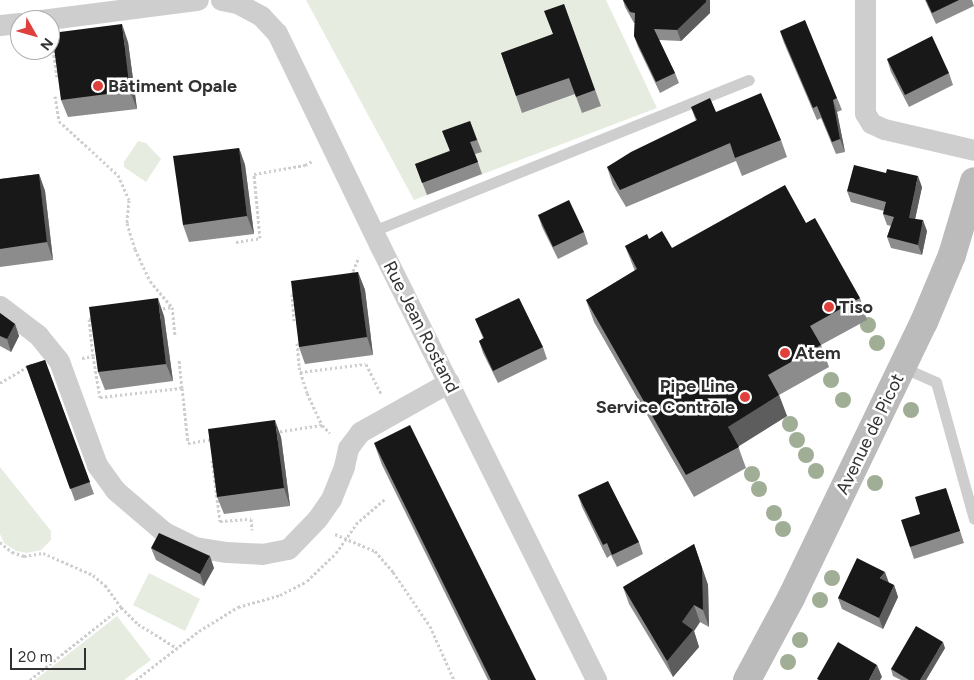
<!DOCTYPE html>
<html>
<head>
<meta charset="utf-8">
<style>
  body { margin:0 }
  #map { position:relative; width:974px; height:680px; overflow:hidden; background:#fff; font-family:Figtree,sans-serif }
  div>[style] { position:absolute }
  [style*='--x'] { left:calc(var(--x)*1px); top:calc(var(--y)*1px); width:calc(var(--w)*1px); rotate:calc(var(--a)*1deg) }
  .green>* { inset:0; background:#e6ede0 }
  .path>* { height:3px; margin-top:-1.5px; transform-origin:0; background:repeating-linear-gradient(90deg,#cecece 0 2.5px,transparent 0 5px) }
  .lane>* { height:11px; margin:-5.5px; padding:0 5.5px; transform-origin:5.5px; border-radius:5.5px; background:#cecece }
  .street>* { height:21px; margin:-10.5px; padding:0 10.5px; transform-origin:10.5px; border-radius:10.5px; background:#cecece }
  .secondary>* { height:28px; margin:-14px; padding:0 14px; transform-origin:14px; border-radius:14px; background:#bbb }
  .trees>* { width:16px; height:16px; margin:-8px; border-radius:50%; background:#9fae95 }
  .wall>* { inset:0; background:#8c8c8c }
  .shaded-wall>* { inset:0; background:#5d5d5d }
  .building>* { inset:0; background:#181818 }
  .dots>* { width:14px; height:14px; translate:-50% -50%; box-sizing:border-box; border:2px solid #fff; border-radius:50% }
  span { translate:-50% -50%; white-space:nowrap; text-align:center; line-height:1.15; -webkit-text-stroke:5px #fff; paint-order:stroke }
  .poi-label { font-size:18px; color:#313131; font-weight:700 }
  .left { translate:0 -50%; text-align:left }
  .right { translate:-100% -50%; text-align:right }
  .street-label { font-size:18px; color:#313131 }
  .north { position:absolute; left:10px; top:10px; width:50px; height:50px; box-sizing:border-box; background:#fff; border:1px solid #adadad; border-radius:50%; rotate:128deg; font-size:14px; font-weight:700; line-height:20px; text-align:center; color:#313131 }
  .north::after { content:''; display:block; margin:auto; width:18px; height:22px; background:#e0403c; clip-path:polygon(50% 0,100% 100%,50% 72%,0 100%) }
  .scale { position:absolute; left:10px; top:648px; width:76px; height:22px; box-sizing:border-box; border:2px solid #313131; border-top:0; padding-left:6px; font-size:15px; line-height:18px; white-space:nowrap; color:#313131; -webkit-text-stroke:4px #fff; paint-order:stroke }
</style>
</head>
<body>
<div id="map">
  <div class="green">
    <div style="clip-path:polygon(306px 0,606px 0,657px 108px,414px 200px)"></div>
    <div style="clip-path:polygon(138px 141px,146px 143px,161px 159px,146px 182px,124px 167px,124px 162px)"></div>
    <div style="clip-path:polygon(0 467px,51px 531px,51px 540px,41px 550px,27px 553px,16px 551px,4px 543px,0 534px)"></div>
    <div style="clip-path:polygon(149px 573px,200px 599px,185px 631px,133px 605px)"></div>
    <div style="clip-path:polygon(117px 616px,151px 660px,124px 680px,35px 680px)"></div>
  </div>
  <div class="path">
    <div style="--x:57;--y:77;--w:29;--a:-98"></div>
    <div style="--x:53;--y:48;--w:5;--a:-11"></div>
    <div style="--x:55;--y:96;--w:25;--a:81"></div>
    <div style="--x:59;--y:121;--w:80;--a:42.5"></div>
    <div style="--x:118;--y:175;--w:27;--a:66"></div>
    <div style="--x:129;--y:200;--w:23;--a:95"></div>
    <div style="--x:127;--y:223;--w:27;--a:73"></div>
    <div style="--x:135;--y:249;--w:35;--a:65"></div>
    <div style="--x:150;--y:281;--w:34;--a:50"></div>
    <div style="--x:236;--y:242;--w:24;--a:-9"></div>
    <div style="--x:260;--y:238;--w:64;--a:-95.4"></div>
    <div style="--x:254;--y:174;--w:52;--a:-10"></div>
    <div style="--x:305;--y:165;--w:10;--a:-29"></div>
    <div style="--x:353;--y:277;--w:6;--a:-90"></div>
    <div style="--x:353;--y:271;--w:15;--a:-67"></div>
    <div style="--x:158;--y:309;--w:14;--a:-8"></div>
    <div style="--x:172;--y:307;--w:28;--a:84"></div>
    <div style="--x:294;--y:321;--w:27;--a:-94"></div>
    <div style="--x:292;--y:294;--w:4;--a:-14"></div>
    <div style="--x:297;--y:343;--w:24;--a:85"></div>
    <div style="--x:299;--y:367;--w:27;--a:73"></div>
    <div style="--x:307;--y:393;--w:35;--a:65"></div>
    <div style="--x:322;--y:425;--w:11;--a:45"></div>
    <div style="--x:93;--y:356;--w:42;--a:80.3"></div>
    <div style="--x:100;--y:397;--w:82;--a:-6.3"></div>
    <div style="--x:182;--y:388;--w:28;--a:-96"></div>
    <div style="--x:82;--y:358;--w:11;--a:-10"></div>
    <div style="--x:93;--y:356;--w:37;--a:-96"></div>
    <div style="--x:89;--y:319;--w:6;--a:-9"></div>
    <div style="--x:300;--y:372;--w:66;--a:-6.9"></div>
    <div style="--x:366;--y:364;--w:33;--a:63"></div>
    <div style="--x:0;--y:383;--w:37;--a:-31"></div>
    <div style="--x:182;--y:388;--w:55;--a:83.8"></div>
    <div style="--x:188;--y:443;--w:24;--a:-9"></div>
    <div style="--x:275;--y:432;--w:48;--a:-8.5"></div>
    <div style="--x:212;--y:460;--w:62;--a:82.5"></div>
    <div style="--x:220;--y:521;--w:31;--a:-4"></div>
    <div style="--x:251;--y:519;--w:11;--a:85"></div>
    <div style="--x:335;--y:534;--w:43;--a:23"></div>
    <div style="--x:375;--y:551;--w:28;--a:49"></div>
    <div style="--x:393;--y:572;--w:65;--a:55.6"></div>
    <div style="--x:430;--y:626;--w:59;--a:66"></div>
    <div style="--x:0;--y:542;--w:16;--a:40"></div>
    <div style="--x:12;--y:552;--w:13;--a:18"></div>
    <div style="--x:24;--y:556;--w:19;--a:-9"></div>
    <div style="--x:43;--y:553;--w:55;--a:23.7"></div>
    <div style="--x:93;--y:575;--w:16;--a:40"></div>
    <div style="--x:105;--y:585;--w:27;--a:54"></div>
    <div style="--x:121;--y:607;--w:24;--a:45"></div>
    <div style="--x:138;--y:624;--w:46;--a:31.6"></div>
    <div style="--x:30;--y:680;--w:117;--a:-38.7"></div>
    <div style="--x:136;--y:680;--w:80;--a:-37.9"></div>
    <div style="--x:199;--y:631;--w:46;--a:-31.6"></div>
    <div style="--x:238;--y:607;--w:44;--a:-15.9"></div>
    <div style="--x:280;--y:595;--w:30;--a:-27"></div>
    <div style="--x:307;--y:581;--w:40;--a:-44"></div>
    <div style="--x:336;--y:553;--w:35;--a:-55"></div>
    <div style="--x:356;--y:524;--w:38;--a:-41"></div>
  </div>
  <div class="lane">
    <div style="--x:373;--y:231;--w:405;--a:-21.9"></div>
    <div style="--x:902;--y:367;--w:37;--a:24"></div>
    <div style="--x:936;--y:382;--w:142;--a:74.5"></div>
  </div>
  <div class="street">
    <div style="--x:221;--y:0;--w:16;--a:11"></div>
    <div style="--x:237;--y:3;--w:27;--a:28"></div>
    <div style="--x:261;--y:16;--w:23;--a:47"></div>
    <div style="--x:277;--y:33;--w:234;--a:64.2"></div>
    <div style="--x:379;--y:244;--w:487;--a:63.5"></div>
    <div style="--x:865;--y:0;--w:113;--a:90"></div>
    <div style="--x:865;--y:113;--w:12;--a:59"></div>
    <div style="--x:871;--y:123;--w:14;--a:25"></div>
    <div style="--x:884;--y:129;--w:92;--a:13.1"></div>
    <div style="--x:41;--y:20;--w:158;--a:-7.3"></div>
    <div style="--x:0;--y:25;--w:20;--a:-6"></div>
    <div style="--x:0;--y:306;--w:48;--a:37.3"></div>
    <div style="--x:38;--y:335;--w:33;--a:51"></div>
    <div style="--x:59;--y:361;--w:111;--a:69.9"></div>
    <div style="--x:97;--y:465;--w:31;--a:54"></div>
    <div style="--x:115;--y:490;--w:65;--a:40.6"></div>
    <div style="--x:164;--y:532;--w:34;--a:26"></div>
    <div style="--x:195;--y:547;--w:32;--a:9"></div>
    <div style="--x:227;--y:552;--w:35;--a:3"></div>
    <div style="--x:262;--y:554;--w:26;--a:-11"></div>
    <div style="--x:288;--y:549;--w:42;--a:-46"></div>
    <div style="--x:317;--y:519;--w:24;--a:-55"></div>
    <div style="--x:331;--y:499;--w:35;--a:-68"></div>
    <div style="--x:344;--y:466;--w:18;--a:-77"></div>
    <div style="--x:348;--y:448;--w:20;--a:-53"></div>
    <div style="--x:360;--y:432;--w:102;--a:-29.3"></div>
  </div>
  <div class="secondary">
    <div style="--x:747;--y:680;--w:93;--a:-61.8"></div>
    <div style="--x:791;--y:598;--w:306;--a:-64.3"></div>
    <div style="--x:924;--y:322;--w:73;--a:-67.3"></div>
    <div style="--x:952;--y:255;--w:77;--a:-73.4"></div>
  </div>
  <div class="trees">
    <div style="left:868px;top:325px"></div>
    <div style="left:877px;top:343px"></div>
    <div style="left:831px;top:380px"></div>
    <div style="left:843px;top:400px"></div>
    <div style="left:911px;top:410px"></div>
    <div style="left:790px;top:424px"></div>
    <div style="left:797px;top:440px"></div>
    <div style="left:806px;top:455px"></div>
    <div style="left:816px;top:471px"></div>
    <div style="left:752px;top:474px"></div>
    <div style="left:875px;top:483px"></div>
    <div style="left:759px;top:489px"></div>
    <div style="left:774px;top:513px"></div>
    <div style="left:783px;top:529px"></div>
    <div style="left:832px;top:578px"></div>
    <div style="left:820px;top:600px"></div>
    <div style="left:800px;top:640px"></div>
    <div style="left:788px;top:662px"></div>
  </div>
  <div class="wall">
    <div style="clip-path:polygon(623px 0,710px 0,710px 13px,681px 41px,659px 40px,675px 73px,679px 83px,660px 93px,638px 47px,634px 36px,635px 23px,634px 23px,625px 7px)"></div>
    <div style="clip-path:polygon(925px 0,972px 0,974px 6px,936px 24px)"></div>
    <div style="clip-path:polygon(564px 4px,601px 106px,582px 113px,575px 94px,522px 113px,501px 53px,553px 34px)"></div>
    <div style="clip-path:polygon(780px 31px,837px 98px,842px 110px,837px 112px,845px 152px,836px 154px,821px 118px,817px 120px,784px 43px)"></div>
    <div style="clip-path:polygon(128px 42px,137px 109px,68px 117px,61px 100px)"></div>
    <div style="clip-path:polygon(887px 59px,949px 73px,953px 85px,909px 107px,891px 72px)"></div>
    <div style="clip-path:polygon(691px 107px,716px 112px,781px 140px,787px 157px,742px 176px,736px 161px,626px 207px,613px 185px,607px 167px,696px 121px)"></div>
    <div style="clip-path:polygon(470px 121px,482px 152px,475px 154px,482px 174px,427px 195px,415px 164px,449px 151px)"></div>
    <div style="clip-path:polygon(239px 148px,245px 165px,254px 234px,189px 242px,183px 225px)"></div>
    <div style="clip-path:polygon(39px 174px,45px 191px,53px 260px,0 267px,0 179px)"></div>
    <div style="clip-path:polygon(922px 187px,915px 219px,927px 231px,922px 255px,891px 248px,887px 237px,891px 226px,887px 225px,883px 214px,884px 211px,851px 202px,847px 191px)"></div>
    <div style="clip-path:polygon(538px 215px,584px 232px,588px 244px,558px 259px,542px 227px)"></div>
    <div style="clip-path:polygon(806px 223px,860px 298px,867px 320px,821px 345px,829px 367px,779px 395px,787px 416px,738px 446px,746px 468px,694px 497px,594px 322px,586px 300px,635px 271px,625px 246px,649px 239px,672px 248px)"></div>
    <div style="clip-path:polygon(358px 272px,365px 290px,373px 355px,305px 364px,299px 347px)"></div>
    <div style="clip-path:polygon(0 313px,15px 324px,19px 336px,11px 352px,0 346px)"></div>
    <div style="clip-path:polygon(164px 316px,173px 381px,105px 390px,98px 372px)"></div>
    <div style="clip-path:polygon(475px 319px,543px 347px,547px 359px,498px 383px,483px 353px,479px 341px,483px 338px)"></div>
    <div style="clip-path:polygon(45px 360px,94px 494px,75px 501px,26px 366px)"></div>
    <div style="clip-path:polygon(281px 437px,290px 506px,224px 514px,217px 497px)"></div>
    <div style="clip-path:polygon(374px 443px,536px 680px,488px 680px,382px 465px)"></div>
    <div style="clip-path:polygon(578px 495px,639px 542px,643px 554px,617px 567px,611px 555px,607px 558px,582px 507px)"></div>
    <div style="clip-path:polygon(950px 500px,964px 543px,914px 559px,910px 547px,920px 514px)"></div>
    <div style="clip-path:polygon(694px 544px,708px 585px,709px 627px,700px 622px,694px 631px,699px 647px,673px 677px,629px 604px,623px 587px)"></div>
    <div style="clip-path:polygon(151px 548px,214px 568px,204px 586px,156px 560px)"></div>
    <div style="clip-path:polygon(889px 583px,894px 585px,898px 597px,883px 629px,842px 609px,838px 598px)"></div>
    <div style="clip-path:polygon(945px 648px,926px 680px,901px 680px,893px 676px,891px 669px)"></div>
  </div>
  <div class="shaded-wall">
    <div style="clip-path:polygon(706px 0,710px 0,710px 13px,681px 41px,677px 30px)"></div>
    <div style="clip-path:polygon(122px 24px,128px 42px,137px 109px,130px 91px)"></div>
    <div style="clip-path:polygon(833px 100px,837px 112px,845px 152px,840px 139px)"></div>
    <div style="clip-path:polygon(239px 148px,245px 165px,254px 234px,247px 216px)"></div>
    <div style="clip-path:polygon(39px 174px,45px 191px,53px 260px,47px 242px)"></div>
    <div style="clip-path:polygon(918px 176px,922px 187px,913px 229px,909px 218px)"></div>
    <div style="clip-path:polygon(923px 220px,927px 231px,922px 255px,918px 245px)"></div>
    <div style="clip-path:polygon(358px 272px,365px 290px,373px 355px,367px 337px)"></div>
    <div style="clip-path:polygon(158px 298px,164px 316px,173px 381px,166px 364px)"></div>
    <div style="clip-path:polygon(15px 324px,19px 336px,11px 352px,7px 339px)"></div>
    <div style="clip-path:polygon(779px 395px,787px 416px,736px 448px,728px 427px)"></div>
    <div style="clip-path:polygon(275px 420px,281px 437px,290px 506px,284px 488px)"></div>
    <div style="clip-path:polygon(694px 544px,708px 585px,709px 627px,703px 610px)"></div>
    <div style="clip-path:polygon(210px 556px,214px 568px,204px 586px,200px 574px)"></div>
    <div style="clip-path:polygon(885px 572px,889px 583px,880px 578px)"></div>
    <div style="clip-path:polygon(894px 585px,898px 597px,883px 629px,879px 618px)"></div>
    <div style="clip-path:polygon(694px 605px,700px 622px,694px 631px,699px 647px,673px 677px,667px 661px,682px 622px)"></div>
    <div style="clip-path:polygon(943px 642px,945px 648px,926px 680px,920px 680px)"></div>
    <div style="clip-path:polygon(877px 665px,882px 677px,880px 680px,869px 680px)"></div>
  </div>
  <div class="building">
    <div style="clip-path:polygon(623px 0,706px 0,706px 2px,677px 30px,654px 29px,675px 73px,656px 82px,634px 36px,635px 13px,630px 12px)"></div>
    <div style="clip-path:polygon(926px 0,959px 0,932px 13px)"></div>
    <div style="clip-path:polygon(564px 4px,595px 90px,576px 97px,569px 78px,516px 96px,501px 53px,553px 34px,544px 11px)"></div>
    <div style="clip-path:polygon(805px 20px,837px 98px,833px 100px,840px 139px,832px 142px,817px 106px,813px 108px,780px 31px)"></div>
    <div style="clip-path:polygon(122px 24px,130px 91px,61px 100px,52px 33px)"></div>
    <div style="clip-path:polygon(932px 36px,949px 73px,905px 95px,887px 59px)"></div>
    <div style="clip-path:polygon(761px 93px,781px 140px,735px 158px,730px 143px,620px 190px,607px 167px,631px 152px,697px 120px,691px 107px,710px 98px,716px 112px)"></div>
    <div style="clip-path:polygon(470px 121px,477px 140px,470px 142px,478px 162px,422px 183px,415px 164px,450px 151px,442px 131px)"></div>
    <div style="clip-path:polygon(239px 148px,247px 216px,183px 225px,173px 156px)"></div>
    <div style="clip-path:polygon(854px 165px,886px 173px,887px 169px,918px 176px,909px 218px,923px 220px,918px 245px,887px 237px,894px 217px,883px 214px,886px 202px,847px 191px)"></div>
    <div style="clip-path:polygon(39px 174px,47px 242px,0 249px,0 179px)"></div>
    <div style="clip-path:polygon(785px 185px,806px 223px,815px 218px,860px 298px,810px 326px,821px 345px,768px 375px,779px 395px,728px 427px,739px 447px,686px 475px,586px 300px,637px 269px,625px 246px,647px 234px,649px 239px,662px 231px,672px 248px)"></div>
    <div style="clip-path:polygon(569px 200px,584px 232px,553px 247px,538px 215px)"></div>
    <div style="clip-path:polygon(358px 272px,367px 337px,299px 347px,291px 281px)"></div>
    <div style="clip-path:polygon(158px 298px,166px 364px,98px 372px,89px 307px)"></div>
    <div style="clip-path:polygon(519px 298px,543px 347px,493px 371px,479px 341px,484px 338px,475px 319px)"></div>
    <div style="clip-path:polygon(0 313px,15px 324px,7px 339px,0 336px)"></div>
    <div style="clip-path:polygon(45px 360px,90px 482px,70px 489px,26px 366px)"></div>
    <div style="clip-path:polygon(275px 420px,284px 488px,217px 497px,208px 429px)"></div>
    <div style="clip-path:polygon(410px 425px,536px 680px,491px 680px,374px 443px)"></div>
    <div style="clip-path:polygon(608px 481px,639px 542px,612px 555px,607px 543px,603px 545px,578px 495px)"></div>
    <div style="clip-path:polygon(946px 488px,960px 531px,910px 547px,901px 520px,920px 514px,915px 497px)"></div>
    <div style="clip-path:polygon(159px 533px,210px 556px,200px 574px,151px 548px)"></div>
    <div style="clip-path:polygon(694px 544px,702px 568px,703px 610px,694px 605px,682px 622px,693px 630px,667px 661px,623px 587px)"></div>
    <div style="clip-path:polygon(857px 558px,885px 572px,880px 578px,894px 585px,879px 618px,838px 598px)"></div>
    <div style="clip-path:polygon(916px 626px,943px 642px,920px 680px,909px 680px,891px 669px)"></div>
    <div style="clip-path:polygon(838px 642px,877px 665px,869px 680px,819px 680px,817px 679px)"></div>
  </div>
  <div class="dots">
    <div style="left:98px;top:86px;background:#e0403c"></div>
    <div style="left:829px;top:307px;background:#e0403c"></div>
    <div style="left:785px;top:353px;background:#e0403c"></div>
    <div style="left:745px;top:397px;background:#e0403c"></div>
  </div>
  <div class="poi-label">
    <span class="left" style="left:108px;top:86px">Bâtiment Opale</span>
    <span class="left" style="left:839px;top:307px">Tiso</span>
    <span class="left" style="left:795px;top:353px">Atem</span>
    <span class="right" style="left:735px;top:397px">Pipe Line<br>Service Contrôle</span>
  </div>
  <div class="street-label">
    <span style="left:421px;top:327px;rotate:63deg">Rue Jean Rostand</span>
    <span style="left:870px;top:434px;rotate:-64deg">Avenue de Picot</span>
  </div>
  <div class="north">N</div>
  <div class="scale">20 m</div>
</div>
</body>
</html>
